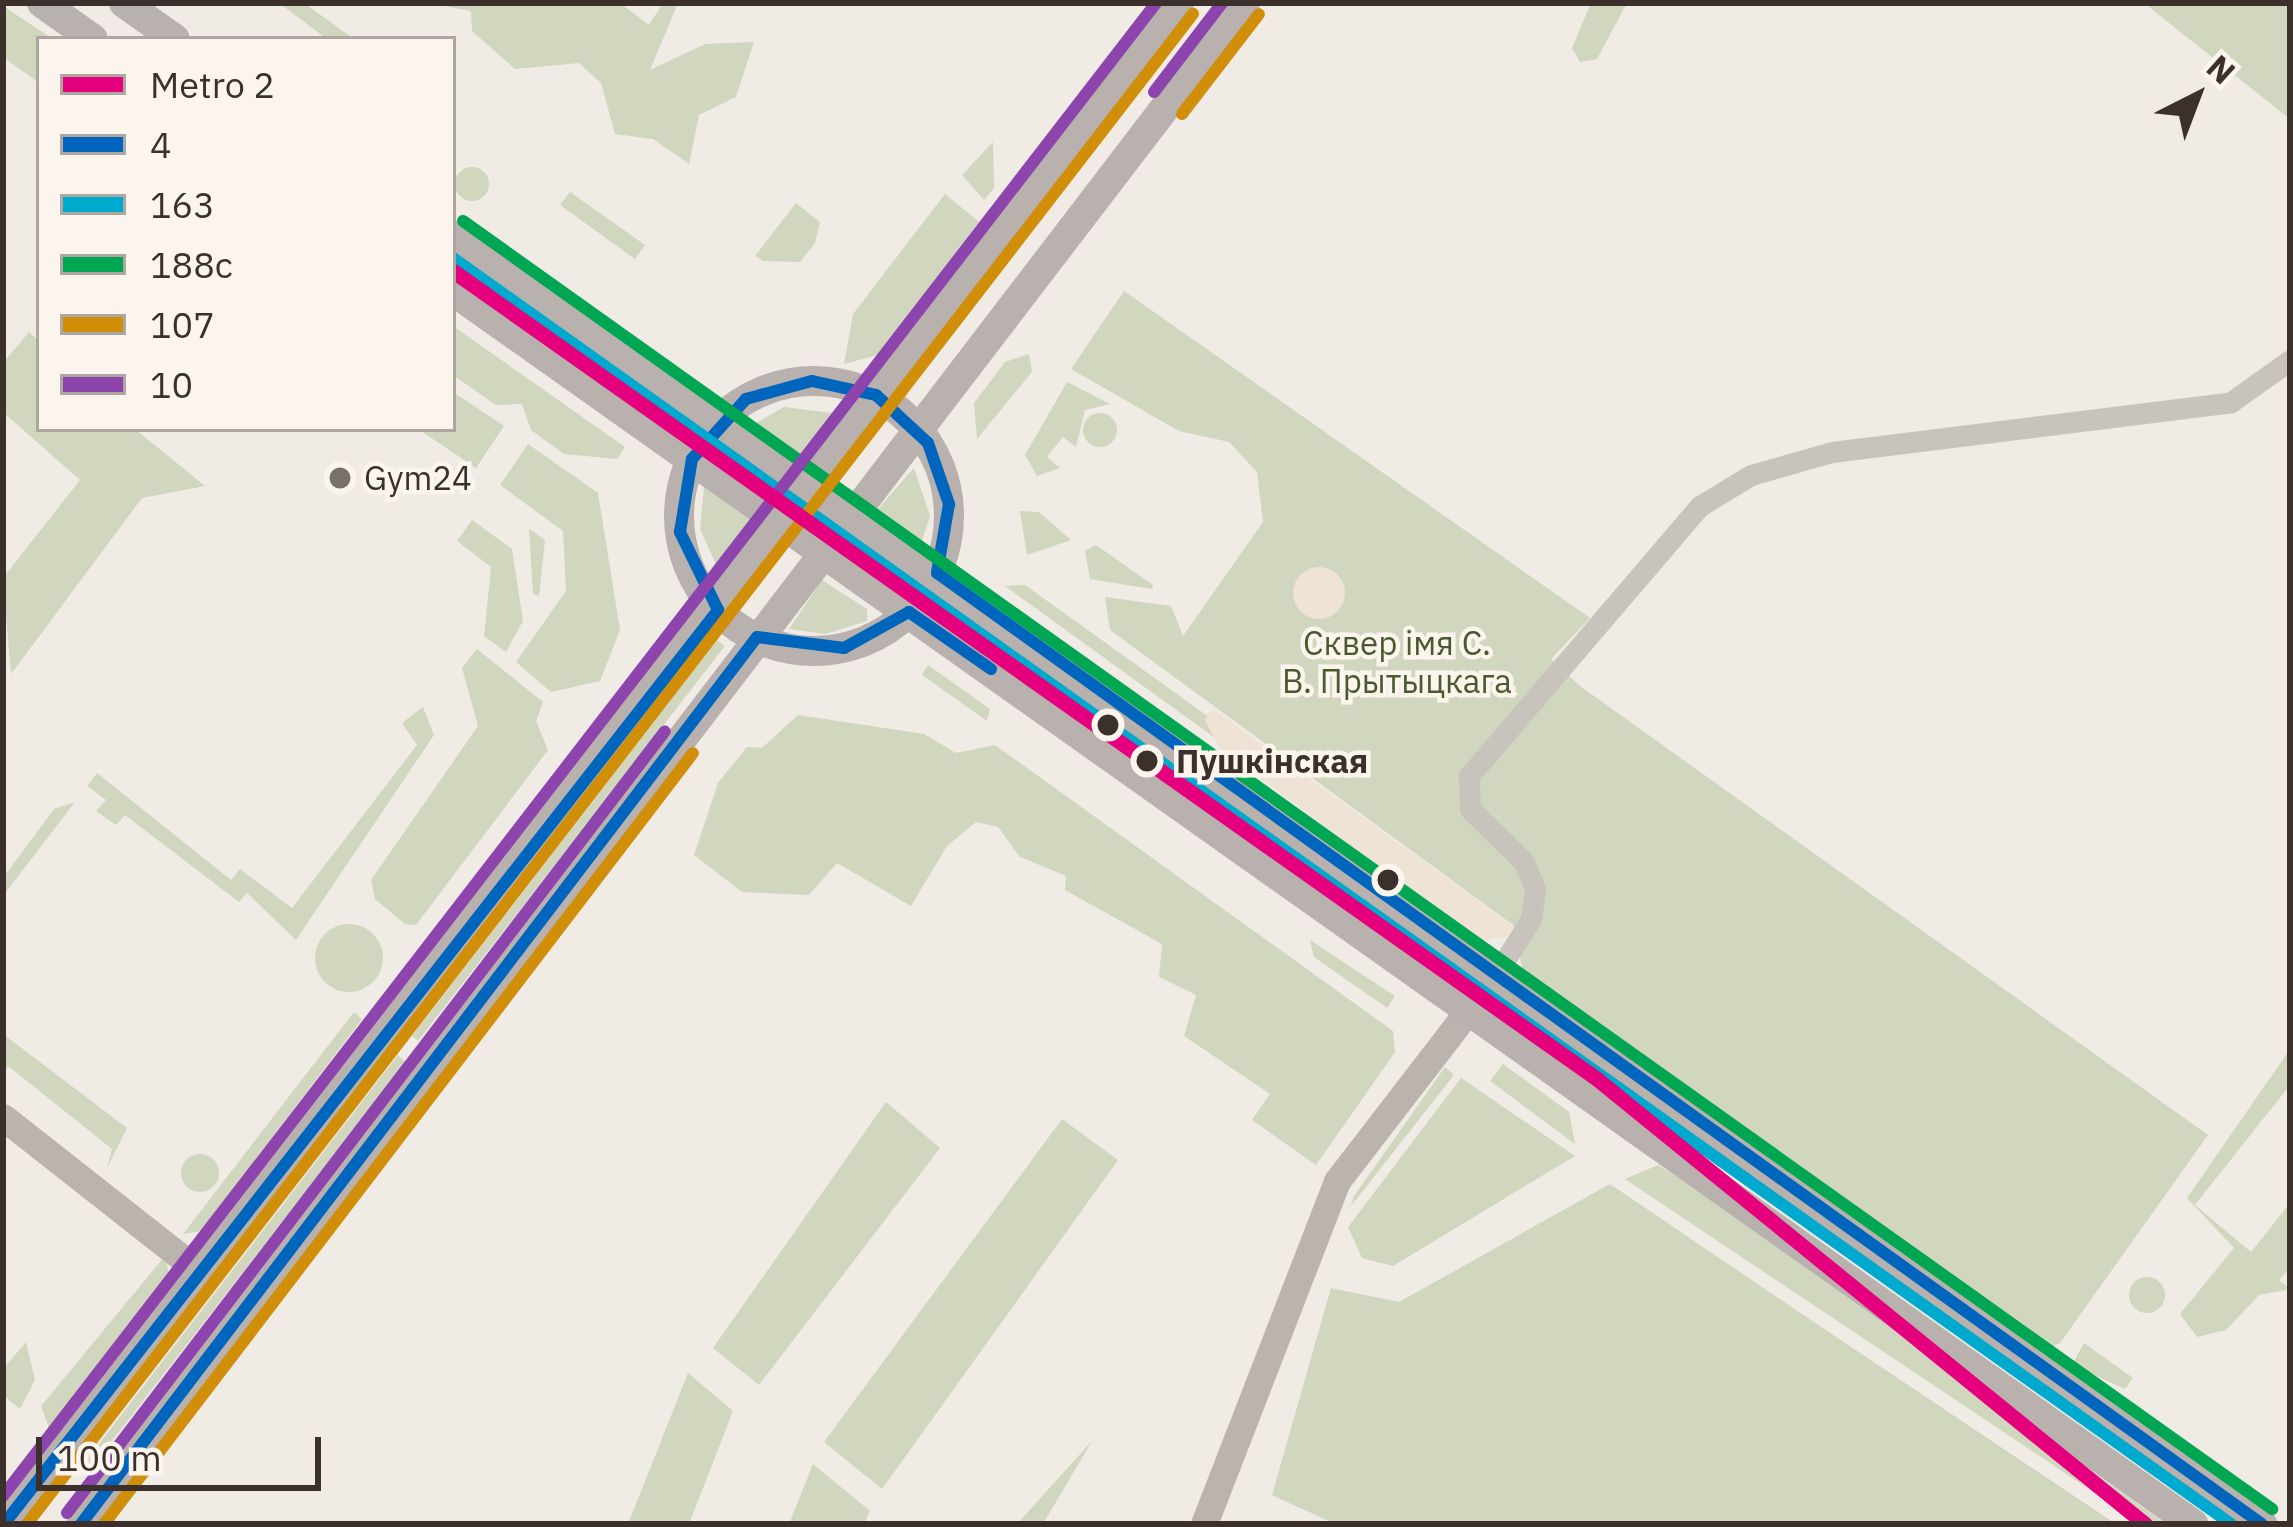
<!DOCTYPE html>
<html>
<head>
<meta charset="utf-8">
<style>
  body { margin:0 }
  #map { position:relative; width:2293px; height:1527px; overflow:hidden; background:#f0ebe5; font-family:"IBM Plex Sans",sans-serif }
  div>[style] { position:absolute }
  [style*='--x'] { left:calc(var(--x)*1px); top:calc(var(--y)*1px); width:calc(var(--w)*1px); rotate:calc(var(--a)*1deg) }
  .green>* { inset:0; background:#d1d6bf }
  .round { border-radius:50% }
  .plaza>* { inset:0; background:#eee3d5 }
  .street>* { height:21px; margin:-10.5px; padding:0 10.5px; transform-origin:10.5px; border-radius:10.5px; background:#c9c3be }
  .secondary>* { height:27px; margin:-13.5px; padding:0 13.5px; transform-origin:13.5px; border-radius:13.5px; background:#bab3ae }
  .primary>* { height:30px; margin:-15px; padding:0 15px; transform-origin:15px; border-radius:15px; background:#b8b1ad }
  .primary>.ring { margin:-15px; padding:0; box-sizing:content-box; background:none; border:30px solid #b8b1ad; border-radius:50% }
  .bus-1>* { height:12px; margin:-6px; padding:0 6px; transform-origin:6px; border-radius:6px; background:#0065bd }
  .bus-2>* { height:12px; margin:-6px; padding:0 6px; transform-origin:6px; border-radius:6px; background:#00a9ce }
  .bus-3>* { height:12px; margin:-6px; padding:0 6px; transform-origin:6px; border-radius:6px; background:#00a651 }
  .bus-4>* { height:12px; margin:-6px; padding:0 6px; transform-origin:6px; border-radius:6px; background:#d18e09 }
  .bus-5>* { height:12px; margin:-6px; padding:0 6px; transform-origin:6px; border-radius:6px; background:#8e44ad }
  .metro-1>* { height:15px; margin:-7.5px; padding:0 7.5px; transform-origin:7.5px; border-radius:7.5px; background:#e5007d }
  .dots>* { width:33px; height:33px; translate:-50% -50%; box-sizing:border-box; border:6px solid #fbf5ee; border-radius:50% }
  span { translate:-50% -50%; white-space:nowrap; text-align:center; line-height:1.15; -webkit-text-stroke:9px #fbf5ee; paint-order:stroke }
  .poi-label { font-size:33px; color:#3b302b }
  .left { translate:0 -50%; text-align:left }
  .park-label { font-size:33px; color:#4a5a2e }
  .stop-label { font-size:33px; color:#3b302b; font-weight:700 }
  .frame { position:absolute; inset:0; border:6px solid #3b302b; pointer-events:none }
  .legend { position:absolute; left:36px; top:36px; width:420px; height:396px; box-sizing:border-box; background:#fbf5ee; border:3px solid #aea6a0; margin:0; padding:15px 21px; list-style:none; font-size:36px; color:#3b302b }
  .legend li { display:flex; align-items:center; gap:24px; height:60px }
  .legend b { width:60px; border:3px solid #aea6a0 }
  .north { position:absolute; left:2137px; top:36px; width:120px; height:120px; -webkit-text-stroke:9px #fbf5ee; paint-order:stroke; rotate:42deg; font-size:33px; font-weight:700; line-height:48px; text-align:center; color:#3b302b }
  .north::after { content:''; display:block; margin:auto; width:42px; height:54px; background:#3b302b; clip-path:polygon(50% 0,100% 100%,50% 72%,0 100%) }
  .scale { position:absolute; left:36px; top:1437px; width:285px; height:54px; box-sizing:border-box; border:6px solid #3b302b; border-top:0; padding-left:15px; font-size:36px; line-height:42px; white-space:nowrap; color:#3b302b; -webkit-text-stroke:9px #fbf5ee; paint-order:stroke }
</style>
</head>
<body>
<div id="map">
  <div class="green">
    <div style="clip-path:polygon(279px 3px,304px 3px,354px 39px,327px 39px)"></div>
    <div style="clip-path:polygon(429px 3px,620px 3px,649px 25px,663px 3px,678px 3px,650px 70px,705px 44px,754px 42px,736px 97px,699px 115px,689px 164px,653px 139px,615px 134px,601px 83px,579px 63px,515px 69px,472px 31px,471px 11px)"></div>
    <div style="clip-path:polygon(1591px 3px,1627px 3px,1597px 59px,1580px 62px,1572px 48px)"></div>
    <div style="clip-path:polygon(2144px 3px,2290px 3px,2290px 119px)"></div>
    <div style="clip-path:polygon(3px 6px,53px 39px,39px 39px,39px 83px,3px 57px)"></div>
    <div style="clip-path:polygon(993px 142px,994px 188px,984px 200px,962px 175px)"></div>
    <div class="round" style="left:455px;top:167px;width:34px;height:34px"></div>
    <div style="clip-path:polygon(570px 192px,645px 245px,635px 259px,560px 205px)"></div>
    <div style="clip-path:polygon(945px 194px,979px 222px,878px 355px,844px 364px,853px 314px)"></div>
    <div style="clip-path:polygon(796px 203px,820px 222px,815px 243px,800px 262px,763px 261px,755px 256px)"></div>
    <div style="clip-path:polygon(1124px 291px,1590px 618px,1551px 659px,1580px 686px,2208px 1135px,2060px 1343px,2047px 1349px,1537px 987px,1524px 977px,1513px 925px,1110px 630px,1105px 597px,1171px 606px,1183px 636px,1263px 522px,1257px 472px,1229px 442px,1179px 431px,1071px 369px)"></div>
    <div style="clip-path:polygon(453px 326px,625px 447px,617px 459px,564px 454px,531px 430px,522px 404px,496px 405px,453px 375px)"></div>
    <div style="clip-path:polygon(29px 332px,39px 341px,39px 429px,135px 429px,205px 486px,142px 498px,11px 674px,3px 578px,80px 480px,3px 412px,3px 363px)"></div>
    <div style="clip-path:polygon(1029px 354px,1032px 372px,977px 439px,974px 403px,1005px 362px)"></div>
    <div style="clip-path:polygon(1067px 382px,1110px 404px,1085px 410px,1076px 447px,1063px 437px,1047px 457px,1060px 468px,1037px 476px,1025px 455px)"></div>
    <div style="clip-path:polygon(453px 392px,504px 426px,476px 468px,418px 429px,453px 429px)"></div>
    <div style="clip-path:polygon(784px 407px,841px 414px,801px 462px,752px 425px)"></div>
    <div class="round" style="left:1083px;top:413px;width:34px;height:34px"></div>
    <div style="clip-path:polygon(528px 444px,598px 493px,620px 630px,600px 681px,551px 692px,516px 662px,566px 591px,563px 531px,500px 485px)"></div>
    <div style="clip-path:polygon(914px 468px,930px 516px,921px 544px,877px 510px)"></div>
    <div style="clip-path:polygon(704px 487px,755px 524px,719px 571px,700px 529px)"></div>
    <div style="clip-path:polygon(1020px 511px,1039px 512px,1071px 540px,1027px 555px)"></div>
    <div style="clip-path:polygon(472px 520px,512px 549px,523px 621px,506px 652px,484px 636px,491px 567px,457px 541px)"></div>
    <div style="clip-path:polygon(529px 529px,545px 540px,539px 596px,533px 594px)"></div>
    <div style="clip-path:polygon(1096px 545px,1153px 585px,1152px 589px,1090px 579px,1085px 551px)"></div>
    <div style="clip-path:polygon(822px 580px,867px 609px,867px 621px,825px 634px,789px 629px)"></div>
    <div style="clip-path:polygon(1025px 585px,1209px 717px,1222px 743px,1005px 586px)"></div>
    <div style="clip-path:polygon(717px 640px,725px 646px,418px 1041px,412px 1036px)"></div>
    <div style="clip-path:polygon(477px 649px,543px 702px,536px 721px,548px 750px,416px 925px,405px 924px,375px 899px,371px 880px,478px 726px,462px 668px)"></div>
    <div style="clip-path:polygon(928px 665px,990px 709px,987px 721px,922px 675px)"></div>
    <div style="clip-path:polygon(423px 707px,434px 735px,296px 940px,247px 893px,239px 902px,125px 815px,116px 825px,96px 811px,106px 800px,87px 786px,97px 773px,231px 880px,240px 869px,292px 908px,417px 745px,402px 723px)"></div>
    <div style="clip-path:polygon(798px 715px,924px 734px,956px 753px,995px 745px,1393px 1031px,1395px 1052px,1316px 1165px,1252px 1120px,1270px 1094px,1184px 1036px,1196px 995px,1159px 977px,1162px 944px,1065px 890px,1066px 876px,1020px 857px,998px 827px,976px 822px,947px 846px,911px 906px,837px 863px,809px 895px,742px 892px,694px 855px,718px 783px,747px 747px,762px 748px)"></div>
    <div style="clip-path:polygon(75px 802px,65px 815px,3px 896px,3px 878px,54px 809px)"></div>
    <div class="round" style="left:315px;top:924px;width:68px;height:68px"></div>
    <div style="clip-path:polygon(1310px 940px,1395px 996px,1387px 1008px,1314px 957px)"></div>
    <div style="clip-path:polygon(354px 1012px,362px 1019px,201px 1231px,183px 1234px)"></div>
    <div style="clip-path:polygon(3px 1034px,127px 1128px,107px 1168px,112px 1149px,8px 1066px,3px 1078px)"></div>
    <div style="clip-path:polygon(2290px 1049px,2290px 1085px,2195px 1205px,2251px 1252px,2290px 1203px,2290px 1267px,2279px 1280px,2290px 1289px,2259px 1295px,2226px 1330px,2197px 1337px,2180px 1314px,2234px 1248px,2187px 1198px)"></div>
    <div style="clip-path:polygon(398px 1055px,406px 1062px,91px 1468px,85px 1462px)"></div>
    <div style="clip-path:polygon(1503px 1064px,1569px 1112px,1575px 1144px,1490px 1081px)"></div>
    <div style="clip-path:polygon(1445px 1067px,1454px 1075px,1351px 1206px,1354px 1196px)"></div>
    <div style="clip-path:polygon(1461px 1078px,1575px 1156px,1393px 1266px,1362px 1258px,1348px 1227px)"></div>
    <div style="clip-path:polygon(886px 1102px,940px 1148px,759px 1385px,713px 1348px)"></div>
    <div style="clip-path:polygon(1062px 1119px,1118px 1160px,882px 1489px,824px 1442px)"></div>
    <div class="round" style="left:181px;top:1154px;width:38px;height:38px"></div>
    <div style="clip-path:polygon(1658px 1165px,1679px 1178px,2166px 1524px,2141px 1524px,1625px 1179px)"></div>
    <div style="clip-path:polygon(1610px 1184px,1796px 1310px,2116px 1524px,1335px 1524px,1272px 1495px,1331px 1288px,1399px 1302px)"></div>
    <div style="clip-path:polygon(165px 1256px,170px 1278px,49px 1428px,41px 1406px)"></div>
    <div class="round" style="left:2129px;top:1277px;width:36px;height:36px"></div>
    <div style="clip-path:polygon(26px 1342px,35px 1380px,20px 1409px,3px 1395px,3px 1369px)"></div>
    <div style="clip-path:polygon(2084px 1343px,2133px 1378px,2125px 1389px,2072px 1365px)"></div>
    <div style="clip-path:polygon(688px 1373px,733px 1411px,689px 1524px,628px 1524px)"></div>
    <div style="clip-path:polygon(1092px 1441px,1043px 1524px,1017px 1524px)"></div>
    <div style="clip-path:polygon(813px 1464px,870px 1511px,864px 1524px,789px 1524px)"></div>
  </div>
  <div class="plaza">
    <div class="round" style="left:1293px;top:567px;width:52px;height:52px"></div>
    <div style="clip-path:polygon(1213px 709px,1513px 926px,1507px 936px,1479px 942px,1219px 747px,1205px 720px)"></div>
  </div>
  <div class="street">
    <div style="--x:1495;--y:976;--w:67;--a:-57.7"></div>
    <div style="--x:1531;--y:919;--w:30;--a:-82"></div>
    <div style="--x:1535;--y:889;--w:29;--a:-112"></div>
    <div style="--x:1524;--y:862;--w:76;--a:-135.5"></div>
    <div style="--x:1470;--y:809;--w:33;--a:-92"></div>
    <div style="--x:1469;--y:776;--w:355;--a:-49.5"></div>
    <div style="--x:1700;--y:506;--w:60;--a:-31.3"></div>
    <div style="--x:1751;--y:475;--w:84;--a:-15.9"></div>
    <div style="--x:1832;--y:452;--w:402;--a:-7.1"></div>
    <div style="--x:2231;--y:402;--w:72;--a:-35.4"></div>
  </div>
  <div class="secondary">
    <div style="--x:3;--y:1117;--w:252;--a:38.2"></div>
    <div style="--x:1204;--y:1524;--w:368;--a:-68.8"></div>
    <div style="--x:1337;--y:1181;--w:259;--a:-52.4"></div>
  </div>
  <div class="primary">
    <div style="--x:42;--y:3;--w:62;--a:35.2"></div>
    <div style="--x:124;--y:3;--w:62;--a:35.2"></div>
    <div style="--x:453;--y:236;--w:2221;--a:35.45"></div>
    <div style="--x:453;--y:291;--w:2133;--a:35.32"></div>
    <div class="ring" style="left:679px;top:381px;width:240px;height:240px"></div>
    <div style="--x:4;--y:1524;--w:1922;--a:-52.31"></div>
    <div style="--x:81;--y:1524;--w:1915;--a:-52.57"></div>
  </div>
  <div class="bus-1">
    <div style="--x:4;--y:1524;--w:1160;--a:-52"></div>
    <div style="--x:718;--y:610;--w:87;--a:-116"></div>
    <div style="--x:680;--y:532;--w:74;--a:-80.7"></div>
    <div style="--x:692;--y:459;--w:81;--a:-48"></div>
    <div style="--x:746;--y:399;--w:68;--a:-15.3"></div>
    <div style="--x:812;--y:381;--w:66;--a:12.3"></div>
    <div style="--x:876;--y:395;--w:71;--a:42.7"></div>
    <div style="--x:928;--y:443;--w:65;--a:71"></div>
    <div style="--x:949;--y:504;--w:70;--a:99.9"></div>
    <div style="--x:937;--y:573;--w:1631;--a:35.67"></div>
    <div style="--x:81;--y:1524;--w:1115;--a:-52.69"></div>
    <div style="--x:757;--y:637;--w:88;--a:7.2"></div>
    <div style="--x:844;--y:648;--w:74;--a:-29"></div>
    <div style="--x:909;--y:612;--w:100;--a:34.8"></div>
  </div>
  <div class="bus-2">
    <div style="--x:453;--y:258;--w:2183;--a:35.45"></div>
  </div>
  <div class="bus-3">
    <div style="--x:463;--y:221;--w:2221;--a:35.45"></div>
  </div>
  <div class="bus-4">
    <div style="--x:1182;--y:114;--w:126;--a:-52.4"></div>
    <div style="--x:27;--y:1524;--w:1908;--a:-52.33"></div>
    <div style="--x:104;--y:1524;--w:970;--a:-52.62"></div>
  </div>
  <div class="bus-5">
    <div style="--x:1154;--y:92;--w:112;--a:-52.6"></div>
    <div style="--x:3;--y:1496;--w:1886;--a:-52.32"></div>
    <div style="--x:67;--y:1513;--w:984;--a:-52.59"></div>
  </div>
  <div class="metro-1">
    <div style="--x:453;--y:271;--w:1401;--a:35.23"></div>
    <div style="--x:1597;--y:1079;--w:706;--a:39.08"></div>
  </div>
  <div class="dots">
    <div style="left:340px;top:478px;background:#7a716c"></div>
    <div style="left:1108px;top:725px;background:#3b302b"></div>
    <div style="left:1147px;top:761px;background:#3b302b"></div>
    <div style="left:1388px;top:880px;background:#3b302b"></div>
  </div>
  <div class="poi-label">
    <span class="left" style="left:364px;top:478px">Gym24</span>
  </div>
  <div class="park-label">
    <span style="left:1397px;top:662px">Сквер імя С.<br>В. Прытыцкага</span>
  </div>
  <div class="stop-label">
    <span class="left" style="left:1176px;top:761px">Пушкінская</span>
  </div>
  <div class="frame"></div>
  <ul class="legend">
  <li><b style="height:15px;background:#e5007d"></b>Metro 2</li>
  <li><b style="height:15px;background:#0065bd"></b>4</li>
  <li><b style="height:15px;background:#00a9ce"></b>163</li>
  <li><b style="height:15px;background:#00a651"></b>188с</li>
  <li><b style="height:15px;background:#d18e09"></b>107</li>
  <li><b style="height:15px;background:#8e44ad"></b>10</li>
  </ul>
  <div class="north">N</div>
  <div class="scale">100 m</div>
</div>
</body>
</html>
